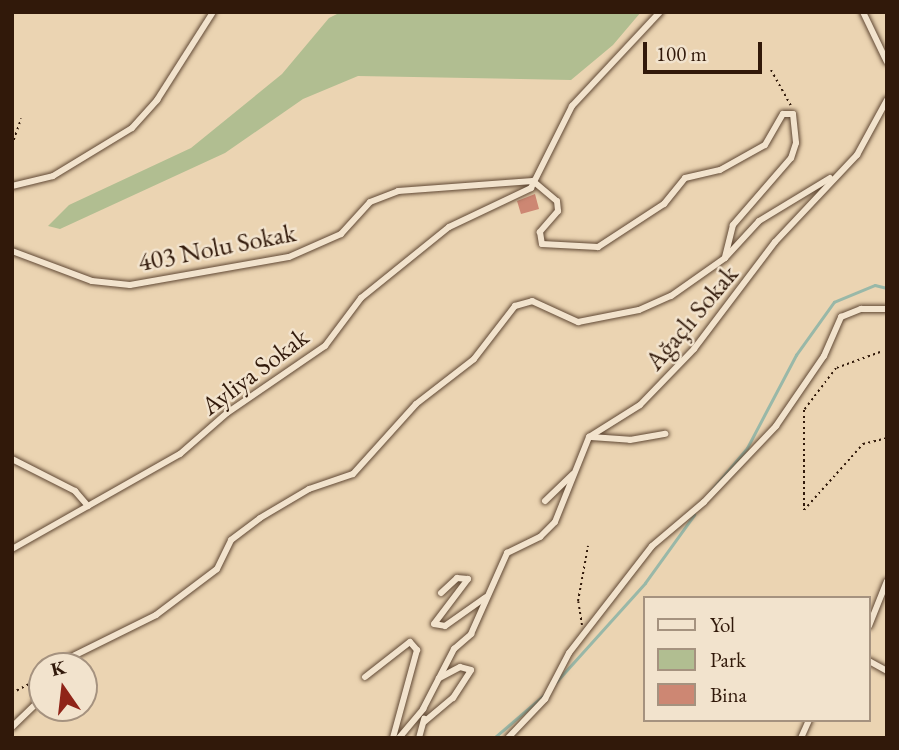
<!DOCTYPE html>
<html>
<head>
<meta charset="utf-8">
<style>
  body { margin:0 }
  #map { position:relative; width:899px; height:750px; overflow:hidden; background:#ebd4b2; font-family:"EB Garamond",serif }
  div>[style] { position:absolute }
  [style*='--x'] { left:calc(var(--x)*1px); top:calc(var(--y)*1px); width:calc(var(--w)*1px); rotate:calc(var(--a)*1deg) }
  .green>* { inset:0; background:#b1be91 }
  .stream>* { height:2.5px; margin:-1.25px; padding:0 1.25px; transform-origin:1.25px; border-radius:1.25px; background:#99b8a8 }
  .building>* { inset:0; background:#cd8773 }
  .path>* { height:2px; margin-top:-1px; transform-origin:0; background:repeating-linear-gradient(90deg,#31190a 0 2px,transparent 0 5.5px) }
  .roads { filter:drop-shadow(0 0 2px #604834) drop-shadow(0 0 2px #604834) }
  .minor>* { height:6px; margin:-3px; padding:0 3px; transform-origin:3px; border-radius:3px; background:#f2e3cd }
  span { translate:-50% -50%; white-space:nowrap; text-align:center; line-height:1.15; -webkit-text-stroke:5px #f2e3cd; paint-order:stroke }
  .street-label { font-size:26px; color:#31190a }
  .frame { position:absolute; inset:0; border:14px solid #31190a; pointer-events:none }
  .legend { position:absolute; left:643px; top:596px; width:228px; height:126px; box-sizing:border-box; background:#f2e3cd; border:2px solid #a5927f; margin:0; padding:9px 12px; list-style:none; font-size:21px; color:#31190a }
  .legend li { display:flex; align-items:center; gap:14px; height:35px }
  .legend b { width:35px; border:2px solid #a5927f }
  .north { position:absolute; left:28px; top:652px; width:70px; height:70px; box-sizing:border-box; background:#f2e3cd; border:2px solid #a5927f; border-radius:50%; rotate:346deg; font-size:19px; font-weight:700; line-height:28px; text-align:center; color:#31190a }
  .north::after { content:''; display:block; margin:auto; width:24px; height:32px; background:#8f2418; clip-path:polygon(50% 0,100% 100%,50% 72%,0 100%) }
  .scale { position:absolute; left:643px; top:42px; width:119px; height:32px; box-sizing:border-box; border:4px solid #31190a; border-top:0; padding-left:9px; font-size:21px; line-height:24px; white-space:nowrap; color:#31190a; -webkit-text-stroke:5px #f2e3cd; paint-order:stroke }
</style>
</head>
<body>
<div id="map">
  <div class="green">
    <div style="clip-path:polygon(341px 12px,641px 12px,613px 45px,571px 80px,358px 76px,303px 99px,225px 153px,60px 229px,48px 226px,69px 205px,191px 148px,282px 74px,329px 18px)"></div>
  </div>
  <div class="stream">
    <div style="--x:710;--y:492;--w:57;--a:-49.9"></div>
    <div style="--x:747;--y:448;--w:105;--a:-62.2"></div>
    <div style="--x:796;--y:355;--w:65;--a:-54.4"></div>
    <div style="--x:834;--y:302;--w:44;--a:-22.5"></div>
    <div style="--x:875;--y:285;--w:12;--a:14"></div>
    <div style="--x:556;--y:682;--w:133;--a:-48"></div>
    <div style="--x:645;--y:583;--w:84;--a:-54.2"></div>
    <div style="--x:494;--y:738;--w:66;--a:-40.7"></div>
  </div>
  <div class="building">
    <div style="clip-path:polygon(535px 194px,539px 209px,521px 214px,517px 201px)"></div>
  </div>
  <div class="path">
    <div style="--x:771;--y:70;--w:41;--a:60.9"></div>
    <div style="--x:12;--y:145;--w:28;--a:-71"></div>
    <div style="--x:880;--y:352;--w:47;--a:160"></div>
    <div style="--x:836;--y:368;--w:53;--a:127.3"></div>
    <div style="--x:804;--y:410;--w:100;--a:90"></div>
    <div style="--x:804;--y:510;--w:89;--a:-48.2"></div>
    <div style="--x:863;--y:444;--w:25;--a:-14"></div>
    <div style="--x:582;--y:625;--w:24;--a:-99"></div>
    <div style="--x:578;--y:601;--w:56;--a:-79.7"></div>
    <div style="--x:12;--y:693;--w:26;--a:-28"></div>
  </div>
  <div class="roads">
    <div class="minor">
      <div style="--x:863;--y:12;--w:55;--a:64.4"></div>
      <div style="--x:12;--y:186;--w:42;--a:-13.7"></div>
      <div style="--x:53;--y:176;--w:92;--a:-31.3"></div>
      <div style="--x:132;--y:128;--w:38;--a:-48"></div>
      <div style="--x:157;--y:100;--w:104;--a:-57.5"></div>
      <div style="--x:12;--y:251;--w:85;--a:20.6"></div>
      <div style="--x:92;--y:281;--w:38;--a:6"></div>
      <div style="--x:130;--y:285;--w:161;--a:-10"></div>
      <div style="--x:289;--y:257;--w:57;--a:-23.9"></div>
      <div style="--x:341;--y:234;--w:43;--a:-47.8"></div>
      <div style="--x:370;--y:202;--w:30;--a:-21"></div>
      <div style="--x:398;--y:191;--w:135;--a:-4.2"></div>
      <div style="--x:533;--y:181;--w:31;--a:40"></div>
      <div style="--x:557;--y:201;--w:10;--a:84"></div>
      <div style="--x:558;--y:211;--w:28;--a:131"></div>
      <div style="--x:540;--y:232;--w:12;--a:81"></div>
      <div style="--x:542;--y:244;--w:56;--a:3.1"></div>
      <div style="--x:598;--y:247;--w:79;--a:-33.1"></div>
      <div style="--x:664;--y:204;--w:33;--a:-51"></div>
      <div style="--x:685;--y:178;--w:36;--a:-13"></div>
      <div style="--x:720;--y:170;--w:51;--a:-29.1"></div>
      <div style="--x:765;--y:145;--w:36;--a:-60"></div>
      <div style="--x:783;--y:114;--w:10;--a:0"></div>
      <div style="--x:793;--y:114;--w:29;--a:84"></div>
      <div style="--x:796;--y:143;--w:16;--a:108"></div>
      <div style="--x:791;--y:158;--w:89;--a:130.9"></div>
      <div style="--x:733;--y:225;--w:34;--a:104"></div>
      <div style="--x:591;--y:437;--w:39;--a:4"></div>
      <div style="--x:630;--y:440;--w:36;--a:-10"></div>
      <div style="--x:12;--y:459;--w:71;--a:26.9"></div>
      <div style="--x:75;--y:491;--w:20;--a:49"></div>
      <div style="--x:545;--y:501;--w:39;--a:-44"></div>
      <div style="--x:12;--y:549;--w:193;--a:-29.5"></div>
      <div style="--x:180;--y:454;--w:62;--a:-41.1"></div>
      <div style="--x:227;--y:413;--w:119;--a:-34.4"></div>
      <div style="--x:325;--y:346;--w:60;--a:-53.1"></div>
      <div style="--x:361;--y:298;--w:113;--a:-38.9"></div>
      <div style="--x:449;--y:227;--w:91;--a:-25.4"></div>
      <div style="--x:531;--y:188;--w:92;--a:-63.4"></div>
      <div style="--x:572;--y:106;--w:129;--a:-46.9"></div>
      <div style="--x:441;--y:593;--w:22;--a:-43"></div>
      <div style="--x:457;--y:578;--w:11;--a:5"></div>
      <div style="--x:468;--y:579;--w:56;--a:127.1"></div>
      <div style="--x:434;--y:624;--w:11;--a:10"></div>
      <div style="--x:445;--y:626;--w:50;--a:-35.3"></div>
      <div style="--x:869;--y:626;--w:48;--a:-68.2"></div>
      <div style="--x:869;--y:661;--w:21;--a:29"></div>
      <div style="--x:53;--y:666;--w:115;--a:-26.3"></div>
      <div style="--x:156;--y:615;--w:76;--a:-37"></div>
      <div style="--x:217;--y:569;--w:32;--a:-64"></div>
      <div style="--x:231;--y:540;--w:36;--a:-37"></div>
      <div style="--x:260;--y:518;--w:57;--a:-30.6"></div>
      <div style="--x:309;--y:489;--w:46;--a:-18.8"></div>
      <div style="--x:353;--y:474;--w:94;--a:-48"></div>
      <div style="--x:416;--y:404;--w:73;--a:-37.8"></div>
      <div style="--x:474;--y:359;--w:67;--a:-52.3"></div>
      <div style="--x:515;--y:306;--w:18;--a:-16"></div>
      <div style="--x:532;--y:301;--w:51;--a:24.5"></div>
      <div style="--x:578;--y:322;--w:62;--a:-11.1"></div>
      <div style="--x:639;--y:310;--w:35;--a:-24"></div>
      <div style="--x:671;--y:296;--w:66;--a:-35.1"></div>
      <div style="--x:725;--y:258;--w:50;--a:-47.4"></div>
      <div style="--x:759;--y:221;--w:83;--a:-31.2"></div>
      <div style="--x:365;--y:677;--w:57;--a:-37.9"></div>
      <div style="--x:410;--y:642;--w:11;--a:49"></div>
      <div style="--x:417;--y:650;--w:91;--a:105.3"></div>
      <div style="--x:424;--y:722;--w:38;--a:-40"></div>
      <div style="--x:453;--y:698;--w:33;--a:-57"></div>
      <div style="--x:471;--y:670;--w:11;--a:-165"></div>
      <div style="--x:460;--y:667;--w:24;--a:152"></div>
      <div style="--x:12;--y:727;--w:32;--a:-44"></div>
      <div style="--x:35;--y:705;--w:29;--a:-76"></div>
      <div style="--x:399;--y:738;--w:38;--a:-50"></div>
      <div style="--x:423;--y:709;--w:68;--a:-62.7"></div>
      <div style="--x:454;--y:649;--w:23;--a:-41"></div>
      <div style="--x:471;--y:634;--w:89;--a:-66"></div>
      <div style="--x:507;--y:553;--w:37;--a:-26"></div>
      <div style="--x:540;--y:537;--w:21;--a:-45"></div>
      <div style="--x:555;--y:522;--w:92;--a:-68.2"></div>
      <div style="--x:589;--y:437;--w:60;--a:-32.1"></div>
      <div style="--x:640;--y:405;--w:78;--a:-46"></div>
      <div style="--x:694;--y:349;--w:134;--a:-52.9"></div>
      <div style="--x:775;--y:242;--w:120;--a:-46.7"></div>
      <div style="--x:857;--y:155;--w:63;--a:-61.4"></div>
      <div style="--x:419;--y:738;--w:20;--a:-75"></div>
      <div style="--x:508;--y:738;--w:54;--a:-46.5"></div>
      <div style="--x:545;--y:699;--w:52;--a:-62.4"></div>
      <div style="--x:569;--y:653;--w:135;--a:-52.2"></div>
      <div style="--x:652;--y:546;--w:68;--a:-40.2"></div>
      <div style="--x:704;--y:502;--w:105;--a:-46.5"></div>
      <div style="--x:776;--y:426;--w:85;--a:-55.6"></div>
      <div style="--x:824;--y:356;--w:43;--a:-66.4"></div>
      <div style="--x:841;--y:317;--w:22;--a:-22"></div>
      <div style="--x:861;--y:309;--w:26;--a:0"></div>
      <div style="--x:801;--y:738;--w:20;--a:-66"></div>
    </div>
  </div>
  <div class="street-label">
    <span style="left:217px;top:248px;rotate:-11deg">403 Nolu Sokak</span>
    <span style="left:692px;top:318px;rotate:-50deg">Ağaçlı Sokak</span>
    <span style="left:255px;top:372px;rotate:-37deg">Ayliya Sokak</span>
  </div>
  <div class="frame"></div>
  <ul class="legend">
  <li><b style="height:9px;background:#f2e3cd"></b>Yol</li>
  <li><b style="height:19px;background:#b1be91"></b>Park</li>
  <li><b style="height:19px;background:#cd8773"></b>Bina</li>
  </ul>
  <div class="north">K</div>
  <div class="scale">100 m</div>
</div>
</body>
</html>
